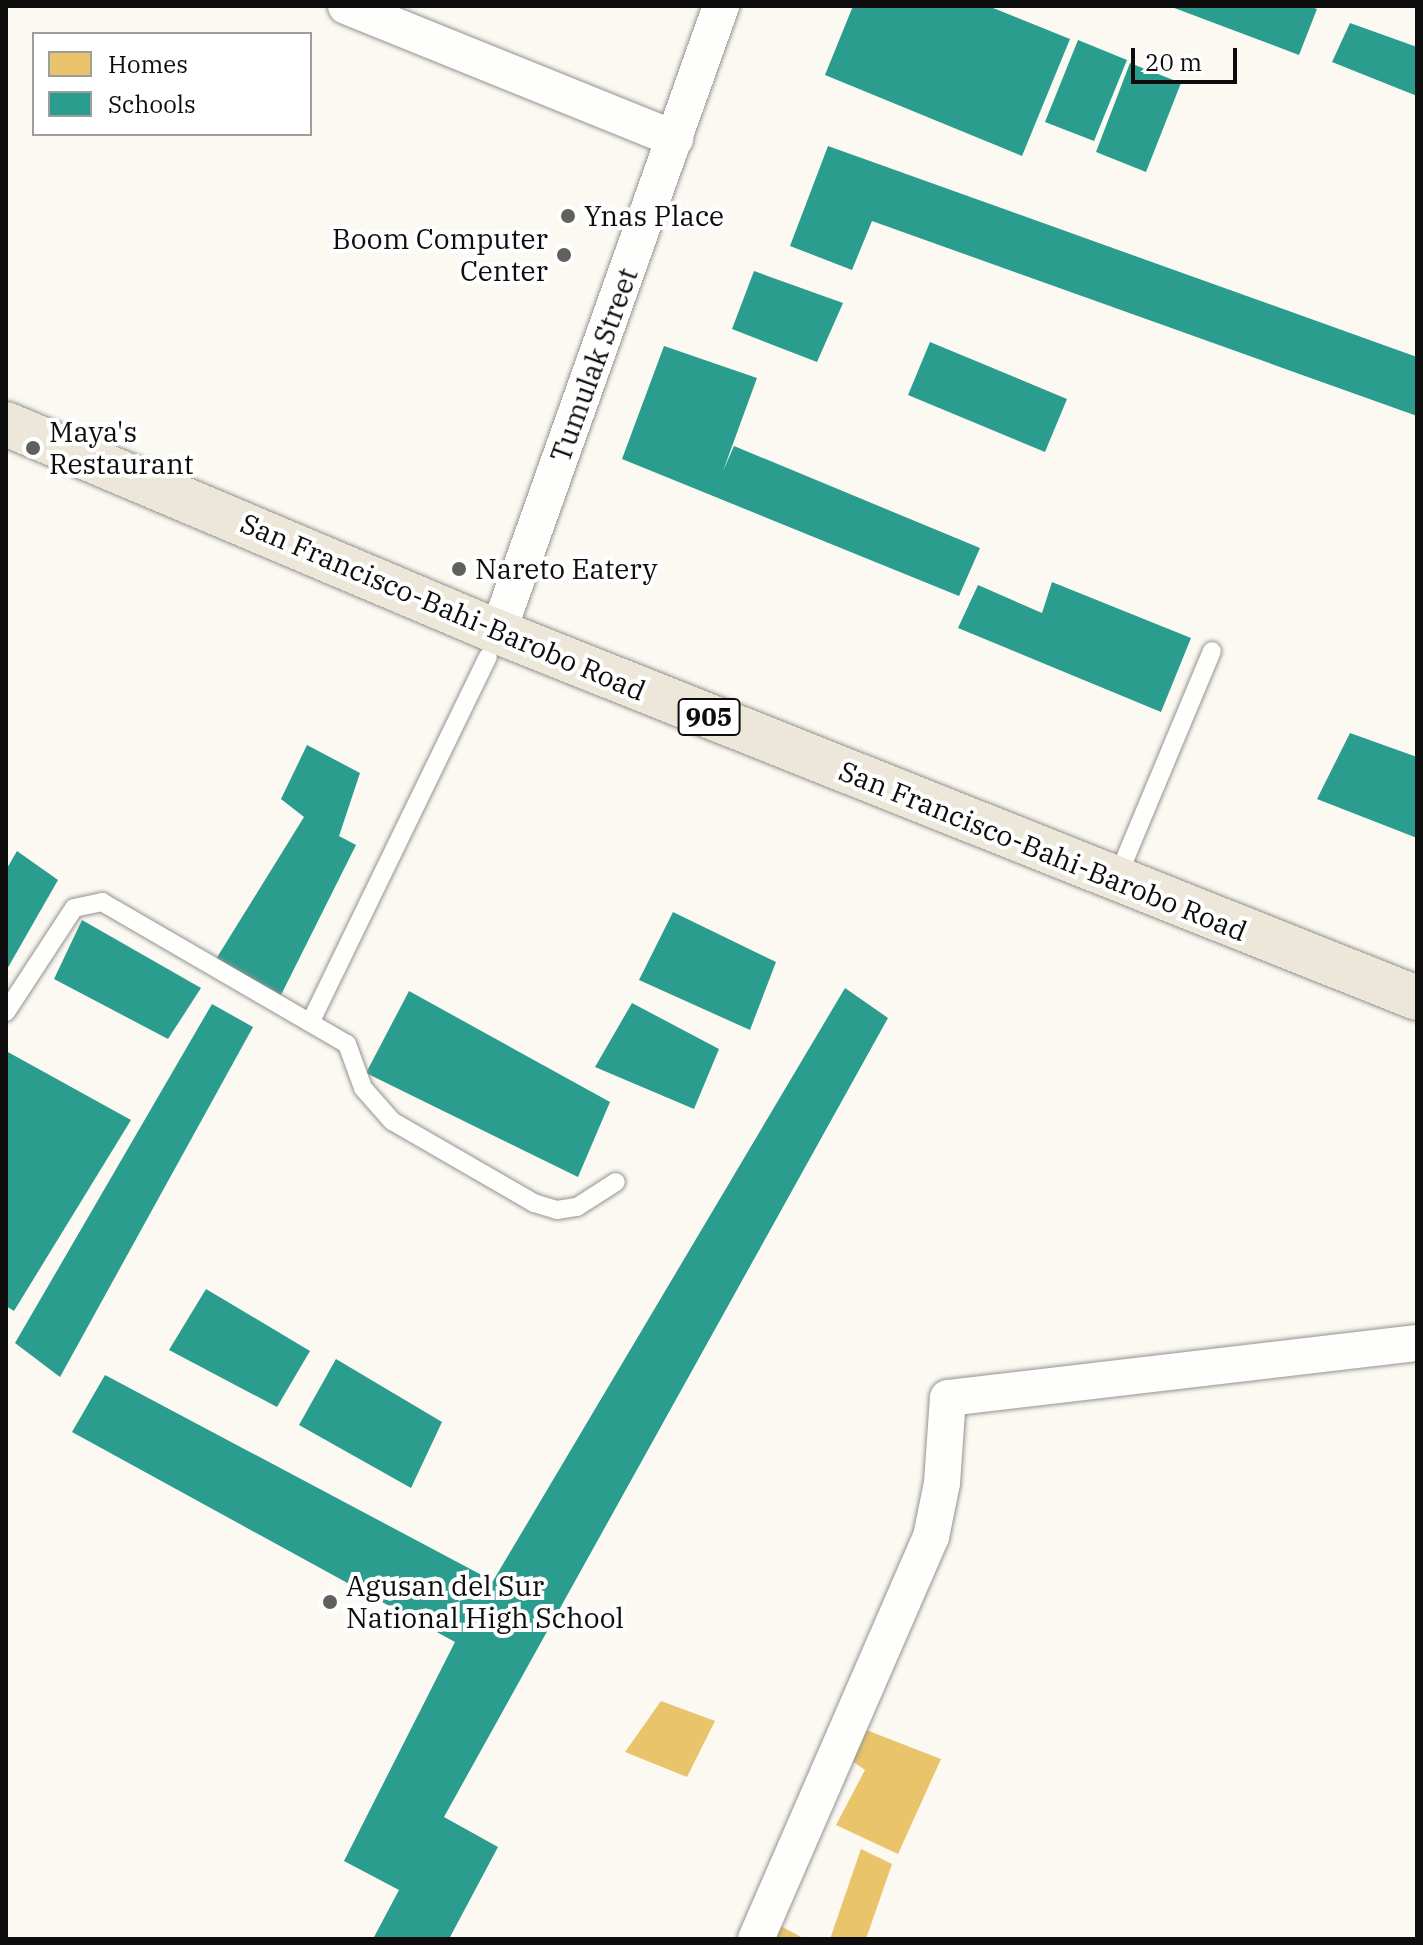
<!DOCTYPE html>
<html>
<head>
<meta charset="utf-8">
<style>
  body { margin:0 }
  #map { position:relative; width:1423px; height:1945px; overflow:hidden; background:#fbf9f2; font-family:"IBM Plex Serif",serif }
  div>[style] { position:absolute }
  [style*='--x'] { left:calc(var(--x)*1px); top:calc(var(--y)*1px); width:calc(var(--w)*1px); rotate:calc(var(--a)*1deg) }
  .homes>* { inset:0; background:#e9c46a }
  .schools>* { inset:0; background:#2a9d8f }
  .roads { filter:drop-shadow(0 0 2px #949390) drop-shadow(0 0 2px #949390) }
  .lane>* { height:18px; margin:-9px; padding:0 9px; transform-origin:9px; border-radius:9px; background:#fefefd }
  .street>* { height:36px; margin:-18px; padding:0 18px; transform-origin:18px; border-radius:18px; background:#fefefd }
  .primary>* { height:44px; margin:-22px; padding:0 22px; transform-origin:22px; border-radius:22px; background:#ece7d8 }
  .dots>* { width:22px; height:22px; translate:-50% -50%; box-sizing:border-box; border:4px solid #fff; border-radius:50% }
  span { translate:-50% -50%; white-space:nowrap; text-align:center; line-height:1.15; -webkit-text-stroke:8px #fff; paint-order:stroke }
  .shield-label span { padding:2px 6px; background:#fff; border:2px solid; border-radius:6px; -webkit-text-stroke-width:0 }
  .shield-label { font-size:26px; color:#0d0d0d; font-weight:700 }
  .poi-label { font-size:28px; color:#0d0d0d }
  .left { translate:0 -50%; text-align:left }
  .right { translate:-100% -50%; text-align:right }
  .street-label { font-size:28px; color:#0d0d0d }
  .frame { position:absolute; inset:0; border:8px solid #0d0d0d; pointer-events:none }
  .legend { position:absolute; left:32px; top:32px; width:280px; height:104px; box-sizing:border-box; background:#fff; border:2px solid #9e9e9e; margin:0; padding:10px 14px; list-style:none; font-size:24px; color:#0d0d0d }
  .legend li { display:flex; align-items:center; gap:16px; height:40px }
  .legend b { width:40px; border:2px solid #9e9e9e }
  .scale { position:absolute; left:1131px; top:48px; width:106px; height:36px; box-sizing:border-box; border:4px solid #0d0d0d; border-top:0; padding-left:10px; font-size:24px; line-height:28px; white-space:nowrap; color:#0d0d0d; -webkit-text-stroke:6px #fff; paint-order:stroke }
</style>
</head>
<body>
<div id="map">
  <div class="homes">
    <div style="clip-path:polygon(661px 1701px,715px 1721px,687px 1777px,625px 1752px)"></div>
    <div style="clip-path:polygon(861px 1728px,941px 1759px,898px 1854px,836px 1825px,865px 1770px,848px 1758px)"></div>
    <div style="clip-path:polygon(861px 1849px,892px 1864px,866px 1939px,830px 1939px)"></div>
    <div style="clip-path:polygon(771px 1921px,805px 1939px,764px 1939px)"></div>
  </div>
  <div class="schools">
    <div style="clip-path:polygon(853px 6px,988px 6px,1070px 39px,1022px 156px,825px 75px)"></div>
    <div style="clip-path:polygon(1169px 6px,1309px 6px,1317px 9px,1299px 55px)"></div>
    <div style="clip-path:polygon(1350px 23px,1417px 47px,1417px 96px,1332px 62px)"></div>
    <div style="clip-path:polygon(1078px 40px,1127px 60px,1094px 141px,1045px 122px)"></div>
    <div style="clip-path:polygon(1130px 63px,1181px 83px,1146px 172px,1096px 152px)"></div>
    <div style="clip-path:polygon(828px 146px,1417px 357px,1417px 416px,872px 221px,852px 270px,790px 246px)"></div>
    <div style="clip-path:polygon(754px 271px,843px 303px,817px 362px,732px 329px)"></div>
    <div style="clip-path:polygon(930px 342px,1067px 399px,1045px 452px,908px 395px)"></div>
    <div style="clip-path:polygon(664px 346px,757px 378px,723px 471px,734px 446px,980px 548px,959px 596px,622px 459px)"></div>
    <div style="clip-path:polygon(1052px 582px,1191px 638px,1161px 712px,958px 628px,978px 585px,1042px 613px)"></div>
    <div style="clip-path:polygon(1350px 733px,1417px 757px,1417px 838px,1317px 799px)"></div>
    <div style="clip-path:polygon(307px 745px,360px 773px,339px 836px,356px 845px,281px 995px,216px 959px,304px 817px,281px 799px)"></div>
    <div style="clip-path:polygon(17px 851px,58px 880px,6px 971px,6px 870px)"></div>
    <div style="clip-path:polygon(673px 912px,776px 962px,750px 1030px,639px 980px)"></div>
    <div style="clip-path:polygon(82px 920px,201px 988px,168px 1039px,54px 979px)"></div>
    <div style="clip-path:polygon(845px 988px,888px 1018px,444px 1817px,498px 1847px,449px 1939px,373px 1939px,399px 1890px,344px 1861px,455px 1642px,72px 1432px,105px 1375px,493px 1581px)"></div>
    <div style="clip-path:polygon(409px 991px,610px 1102px,578px 1177px,366px 1073px)"></div>
    <div style="clip-path:polygon(632px 1003px,719px 1049px,694px 1109px,595px 1067px)"></div>
    <div style="clip-path:polygon(212px 1004px,253px 1027px,60px 1377px,15px 1343px)"></div>
    <div style="clip-path:polygon(6px 1051px,131px 1120px,14px 1311px,6px 1306px)"></div>
    <div style="clip-path:polygon(206px 1289px,310px 1351px,277px 1407px,169px 1350px)"></div>
    <div style="clip-path:polygon(336px 1359px,442px 1422px,411px 1488px,299px 1425px)"></div>
  </div>
  <div class="roads">
    <div class="lane">
      <div style="--x:1117;--y:878;--w:246;--a:-67.3"></div>
      <div style="--x:6;--y:1012;--w:124;--a:-56.8"></div>
      <div style="--x:74;--y:908;--w:29;--a:-12"></div>
      <div style="--x:102;--y:902;--w:283;--a:30.1"></div>
      <div style="--x:347;--y:1044;--w:47;--a:70"></div>
      <div style="--x:363;--y:1088;--w:44;--a:48.7"></div>
      <div style="--x:392;--y:1121;--w:164;--a:30"></div>
      <div style="--x:534;--y:1203;--w:24;--a:17"></div>
      <div style="--x:557;--y:1210;--w:20;--a:-9"></div>
      <div style="--x:577;--y:1207;--w:46;--a:-32.7"></div>
      <div style="--x:311;--y:1021;--w:405;--a:-64.1"></div>
    </div>
    <div class="street">
      <div style="--x:346;--y:6;--w:355;--a:22"></div>
      <div style="--x:498;--y:632;--w:665;--a:-70.39"></div>
      <div style="--x:756;--y:1939;--w:438;--a:-66.5"></div>
      <div style="--x:931;--y:1537;--w:55;--a:-78.5"></div>
      <div style="--x:942;--y:1483;--w:85;--a:-86"></div>
      <div style="--x:948;--y:1398;--w:472;--a:-6.7"></div>
    </div>
    <div class="primary">
      <div style="--x:6;--y:424;--w:534;--a:22.92"></div>
      <div style="--x:498;--y:632;--w:989;--a:21.72"></div>
    </div>
  </div>
  <div class="dots">
    <div style="left:568px;top:216px;background:#60605d"></div>
    <div style="left:564px;top:255px;background:#60605d"></div>
    <div style="left:33px;top:448px;background:#60605d"></div>
    <div style="left:459px;top:569px;background:#60605d"></div>
    <div style="left:330px;top:1602px;background:#60605d"></div>
  </div>
  <div class="shield-label">
    <span style="left:709px;top:717px">905</span>
  </div>
  <div class="poi-label">
    <span class="left" style="left:584px;top:216px">Ynas Place</span>
    <span class="right" style="left:548px;top:255px">Boom Computer<br>Center</span>
    <span class="left" style="left:49px;top:448px">Maya's<br>Restaurant</span>
    <span class="left" style="left:475px;top:569px">Nareto Eatery</span>
    <span class="left" style="left:346px;top:1602px">Agusan del Sur<br>National High School</span>
  </div>
  <div class="street-label">
    <span style="left:594px;top:365px;rotate:-70deg">Tumulak Street</span>
    <span style="left:443px;top:607px;rotate:23deg">San Francisco-Bahi-Barobo Road</span>
    <span style="left:1043px;top:851px;rotate:22deg">San Francisco-Bahi-Barobo Road</span>
  </div>
  <div class="frame"></div>
  <ul class="legend">
  <li><b style="height:22px;background:#e9c46a"></b>Homes</li>
  <li><b style="height:22px;background:#2a9d8f"></b>Schools</li>
  </ul>
  <div class="scale">20 m</div>
</div>
</body>
</html>
